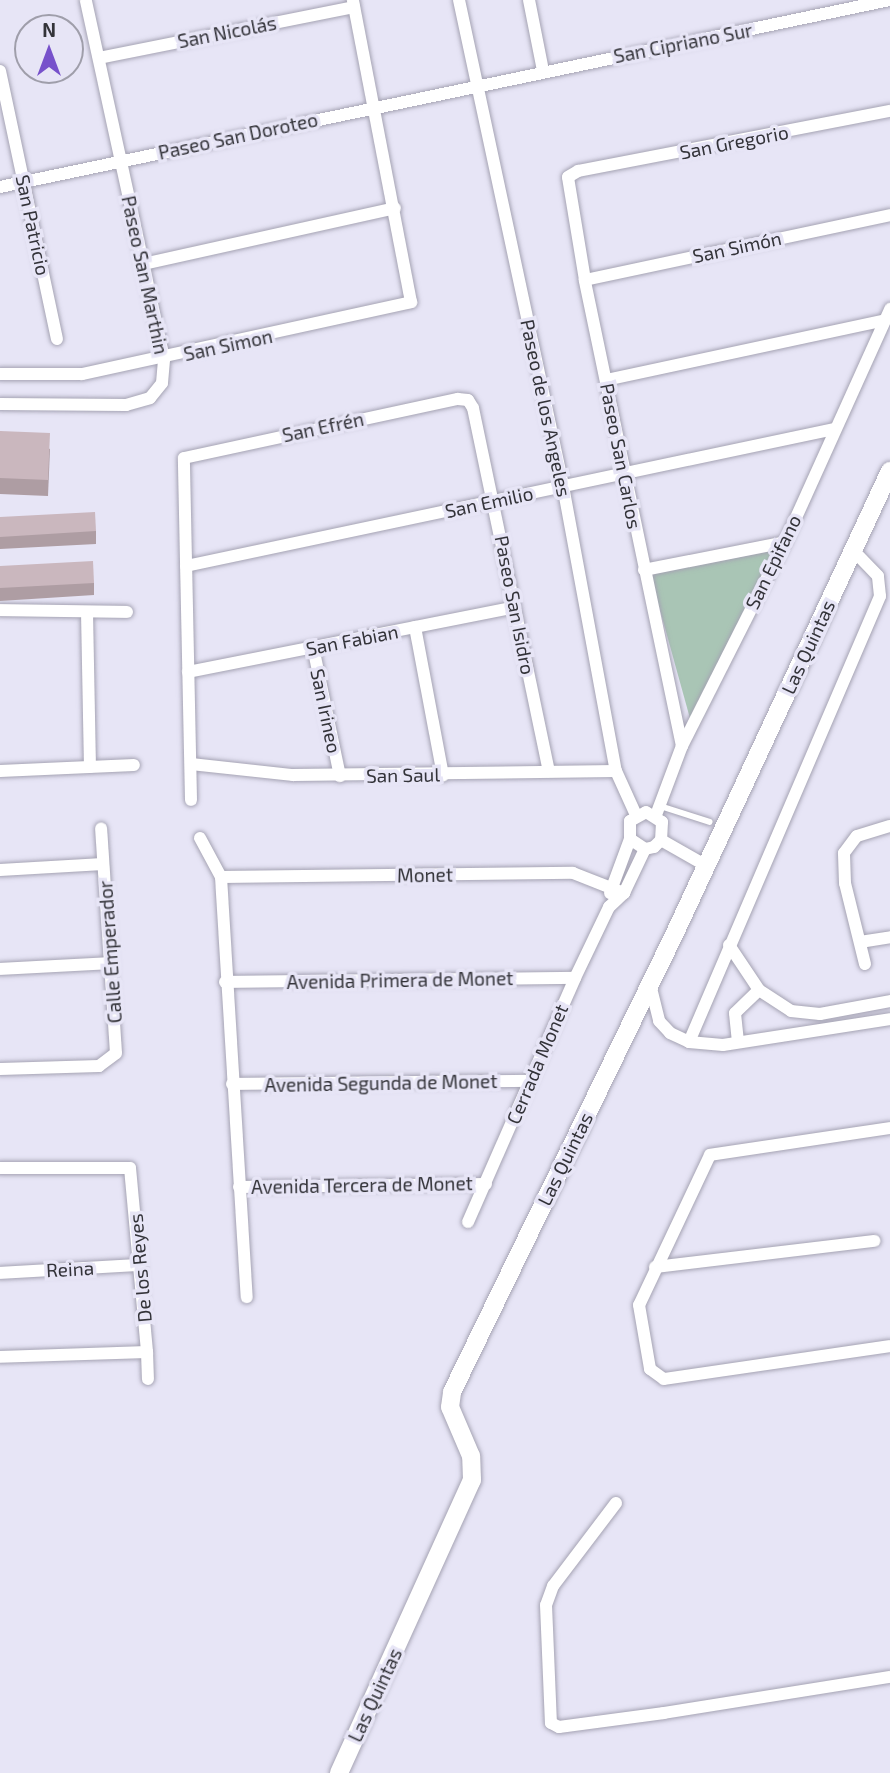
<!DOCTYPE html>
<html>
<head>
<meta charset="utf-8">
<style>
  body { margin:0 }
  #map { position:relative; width:890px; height:1773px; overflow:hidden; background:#e7e5f6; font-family:"Exo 2",sans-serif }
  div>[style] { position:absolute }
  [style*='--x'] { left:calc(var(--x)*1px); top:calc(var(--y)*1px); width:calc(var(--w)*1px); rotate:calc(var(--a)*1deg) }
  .green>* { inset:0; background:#a9c5b5 }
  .roads { filter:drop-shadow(0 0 2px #a5a3b3) drop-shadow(0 0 2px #a5a3b3) }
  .lane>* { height:6px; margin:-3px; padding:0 3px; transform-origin:3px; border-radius:3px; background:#fff }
  .street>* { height:12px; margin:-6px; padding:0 6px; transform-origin:6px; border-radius:6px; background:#fff }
  .secondary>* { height:18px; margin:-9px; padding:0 9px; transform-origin:9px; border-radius:9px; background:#fff }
  .wall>* { inset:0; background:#ae9da3 }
  .building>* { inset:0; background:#cab7be }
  span { translate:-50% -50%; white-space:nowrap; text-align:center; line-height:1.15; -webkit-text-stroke:7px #e7e5f6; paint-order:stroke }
  .street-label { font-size:19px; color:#333339 }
  .north { position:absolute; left:14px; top:14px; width:70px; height:70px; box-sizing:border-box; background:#e7e5f6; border:2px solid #9f9eaa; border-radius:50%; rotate:0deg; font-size:19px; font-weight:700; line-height:28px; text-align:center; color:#333339 }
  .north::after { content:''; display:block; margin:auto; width:24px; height:32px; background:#7751cb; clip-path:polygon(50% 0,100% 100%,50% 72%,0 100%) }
</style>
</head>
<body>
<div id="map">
  <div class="green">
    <div style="clip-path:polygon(777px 550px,691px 722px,650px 574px)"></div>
  </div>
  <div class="roads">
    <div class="lane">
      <div style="--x:660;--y:806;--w:52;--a:17.7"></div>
    </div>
    <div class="street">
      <div style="--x:459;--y:0;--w:497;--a:77.9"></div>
      <div style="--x:563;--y:486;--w:290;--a:79.5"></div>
      <div style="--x:616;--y:771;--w:48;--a:65.6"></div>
      <div style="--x:529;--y:0;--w:72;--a:78.8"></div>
      <div style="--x:99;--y:58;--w:260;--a:-11.3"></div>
      <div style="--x:0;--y:71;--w:274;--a:78"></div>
      <div style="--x:0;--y:187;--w:909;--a:-11.87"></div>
      <div style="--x:143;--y:264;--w:258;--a:-12.5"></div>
      <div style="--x:585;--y:280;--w:312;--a:-12"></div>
      <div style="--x:0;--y:374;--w:82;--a:0"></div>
      <div style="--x:82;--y:374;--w:337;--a:-12.3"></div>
      <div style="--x:411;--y:302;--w:308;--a:-100.9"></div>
      <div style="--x:606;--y:380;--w:285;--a:-12.1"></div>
      <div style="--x:0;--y:404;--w:126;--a:0.5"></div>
      <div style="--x:126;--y:405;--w:25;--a:-16"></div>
      <div style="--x:150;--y:398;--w:19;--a:-51"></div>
      <div style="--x:162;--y:383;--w:24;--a:-85"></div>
      <div style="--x:164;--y:359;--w:367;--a:-102.3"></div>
      <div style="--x:186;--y:566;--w:662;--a:-11.94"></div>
      <div style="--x:644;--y:570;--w:144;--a:-11.2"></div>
      <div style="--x:0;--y:610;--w:127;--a:0.9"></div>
      <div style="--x:87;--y:612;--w:155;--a:88.9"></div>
      <div style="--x:415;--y:627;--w:151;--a:79.3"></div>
      <div style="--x:313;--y:647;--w:132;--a:78.2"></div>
      <div style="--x:188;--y:672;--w:333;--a:-11.2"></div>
      <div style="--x:682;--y:746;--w:476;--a:-101.8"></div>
      <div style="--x:585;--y:280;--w:104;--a:-99.4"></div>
      <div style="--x:568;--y:177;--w:12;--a:-31"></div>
      <div style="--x:578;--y:171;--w:318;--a:-10.9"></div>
      <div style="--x:191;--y:764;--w:103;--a:6.2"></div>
      <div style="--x:293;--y:775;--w:323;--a:-0.7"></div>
      <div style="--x:0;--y:771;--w:134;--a:-2.6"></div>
      <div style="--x:191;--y:800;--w:342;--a:-91.2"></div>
      <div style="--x:184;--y:458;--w:280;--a:-12.2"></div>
      <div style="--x:458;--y:399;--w:10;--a:6"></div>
      <div style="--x:468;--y:400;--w:9;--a:58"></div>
      <div style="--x:473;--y:408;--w:371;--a:78.2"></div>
      <div style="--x:656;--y:815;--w:74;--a:-69.4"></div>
      <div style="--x:682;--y:746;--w:229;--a:-63.2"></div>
      <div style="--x:785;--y:542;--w:256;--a:-65.7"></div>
      <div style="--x:200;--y:838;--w:44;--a:61.7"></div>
      <div style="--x:221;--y:877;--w:421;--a:86.5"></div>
      <div style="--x:661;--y:840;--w:51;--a:29.6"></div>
      <div style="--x:0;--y:870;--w:103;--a:-3.3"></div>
      <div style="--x:221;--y:877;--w:352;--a:-0.7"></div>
      <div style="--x:573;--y:873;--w:55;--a:21.4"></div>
      <div style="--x:610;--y:893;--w:58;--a:-69.7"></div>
      <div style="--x:630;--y:839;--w:18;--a:-90"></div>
      <div style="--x:630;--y:821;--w:18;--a:-29"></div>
      <div style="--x:646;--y:812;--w:19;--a:32"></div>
      <div style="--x:662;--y:822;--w:18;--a:93"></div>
      <div style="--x:661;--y:840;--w:10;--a:135"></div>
      <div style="--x:654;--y:847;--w:9;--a:167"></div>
      <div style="--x:645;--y:849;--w:18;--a:-146"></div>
      <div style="--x:860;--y:942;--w:30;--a:-9"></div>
      <div style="--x:729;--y:945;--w:54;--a:56.3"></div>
      <div style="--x:759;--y:990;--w:38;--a:33"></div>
      <div style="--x:791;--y:1011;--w:29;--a:6"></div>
      <div style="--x:820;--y:1014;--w:71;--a:-10.5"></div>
      <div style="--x:865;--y:964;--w:83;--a:-103.9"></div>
      <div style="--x:845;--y:883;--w:30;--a:-92"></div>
      <div style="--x:844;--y:853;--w:21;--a:-53"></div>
      <div style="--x:857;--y:836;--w:34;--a:-17"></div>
      <div style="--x:0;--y:969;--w:111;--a:-3.1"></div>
      <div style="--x:225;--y:982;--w:350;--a:-0.7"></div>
      <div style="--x:650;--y:984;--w:38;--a:76"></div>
      <div style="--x:659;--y:1021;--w:16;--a:47"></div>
      <div style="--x:670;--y:1033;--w:21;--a:25"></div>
      <div style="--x:689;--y:1042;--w:34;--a:5"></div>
      <div style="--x:723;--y:1045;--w:169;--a:-8.8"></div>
      <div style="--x:689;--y:1042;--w:485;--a:-66.8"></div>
      <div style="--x:880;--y:596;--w:20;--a:-96"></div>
      <div style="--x:878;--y:576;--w:36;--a:-134"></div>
      <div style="--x:738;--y:1042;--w:29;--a:-96"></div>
      <div style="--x:735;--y:1013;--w:33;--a:-44"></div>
      <div style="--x:0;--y:1069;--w:99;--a:-1.7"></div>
      <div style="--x:99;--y:1066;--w:21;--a:-37"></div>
      <div style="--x:116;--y:1053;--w:225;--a:-93.8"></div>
      <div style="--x:232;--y:1084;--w:298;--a:-0.6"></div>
      <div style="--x:890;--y:1128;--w:182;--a:171.5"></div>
      <div style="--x:710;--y:1155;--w:166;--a:115.3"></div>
      <div style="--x:639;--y:1305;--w:65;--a:80.2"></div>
      <div style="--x:650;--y:1369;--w:17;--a:36"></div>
      <div style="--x:664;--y:1379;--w:228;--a:-8.3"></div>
      <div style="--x:0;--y:1168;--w:130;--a:0"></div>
      <div style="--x:130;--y:1168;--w:185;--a:84.7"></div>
      <div style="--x:147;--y:1352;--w:147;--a:178.1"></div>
      <div style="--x:239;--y:1187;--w:247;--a:-0.7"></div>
      <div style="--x:468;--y:1222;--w:266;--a:-66.3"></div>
      <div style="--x:575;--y:978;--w:79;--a:-64.4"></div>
      <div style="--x:609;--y:907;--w:21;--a:-43"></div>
      <div style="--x:624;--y:893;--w:49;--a:-64.5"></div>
      <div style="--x:655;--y:1267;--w:221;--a:-6.8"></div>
      <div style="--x:0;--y:1273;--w:140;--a:-3.3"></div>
      <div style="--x:147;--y:1352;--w:27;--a:88"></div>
      <div style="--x:616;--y:1503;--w:104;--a:127.2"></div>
      <div style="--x:553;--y:1586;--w:20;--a:110"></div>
      <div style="--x:546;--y:1605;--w:118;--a:87.6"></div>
      <div style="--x:551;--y:1723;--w:9;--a:27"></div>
      <div style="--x:559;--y:1727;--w:106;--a:-7.6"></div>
      <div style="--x:664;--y:1713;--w:229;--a:-9.1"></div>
    </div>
    <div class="secondary">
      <div style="--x:339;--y:1773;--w:322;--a:-65.6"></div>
      <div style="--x:472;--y:1480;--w:24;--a:-92"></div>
      <div style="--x:471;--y:1456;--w:53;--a:-113.2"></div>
      <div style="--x:450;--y:1407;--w:15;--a:-82"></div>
      <div style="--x:452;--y:1392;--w:508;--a:-64.09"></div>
      <div style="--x:674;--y:935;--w:512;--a:-65.04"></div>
    </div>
  </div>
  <div class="wall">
    <div style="clip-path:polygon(0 431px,50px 449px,48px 496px,0 494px)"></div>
    <div style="clip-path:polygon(0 517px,96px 531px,96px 544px,0 549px)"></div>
    <div style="clip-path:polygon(0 566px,94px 583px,94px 595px,0 601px)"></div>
  </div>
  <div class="building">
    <div style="clip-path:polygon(0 431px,50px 433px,48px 480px,0 478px)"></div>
    <div style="clip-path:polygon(95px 512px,96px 531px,0 537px,0 517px)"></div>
    <div style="clip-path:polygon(93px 561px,94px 583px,0 588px,0 566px)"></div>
  </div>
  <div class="street-label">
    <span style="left:227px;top:32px;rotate:-11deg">San Nicolás</span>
    <span style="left:683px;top:43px;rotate:-11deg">San Cipriano Sur</span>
    <span style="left:238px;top:136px;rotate:-12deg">Paseo San Doroteo</span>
    <span style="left:734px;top:142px;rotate:-11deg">San Gregorio</span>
    <span style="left:33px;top:225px;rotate:78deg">San Patricio</span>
    <span style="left:737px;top:247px;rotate:-12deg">San Simón</span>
    <span style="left:145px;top:275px;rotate:78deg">Paseo San Marthin</span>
    <span style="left:228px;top:345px;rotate:-12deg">San Simon</span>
    <span style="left:546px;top:408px;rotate:78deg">Paseo de los Angeles</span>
    <span style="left:323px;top:427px;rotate:-12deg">San Efrén</span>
    <span style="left:621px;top:456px;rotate:79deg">Paseo San Carlos</span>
    <span style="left:489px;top:502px;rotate:-12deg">San Emilio</span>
    <span style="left:773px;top:562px;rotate:-64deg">San Epifano</span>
    <span style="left:515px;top:605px;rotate:79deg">Paseo San Isidro</span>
    <span style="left:352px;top:640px;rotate:-11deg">San Fabian</span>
    <span style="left:808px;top:647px;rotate:-65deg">Las Quintas</span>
    <span style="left:326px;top:711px;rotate:78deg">San Irineo</span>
    <span style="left:403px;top:775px;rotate:-1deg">San Saul</span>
    <span style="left:425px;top:875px;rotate:-1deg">Monet</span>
    <span style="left:110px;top:952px;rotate:-94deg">Calle Emperador</span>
    <span style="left:400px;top:980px;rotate:-1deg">Avenida Primera de Monet</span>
    <span style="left:537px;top:1064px;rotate:-67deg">Cerrada Monet</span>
    <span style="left:381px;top:1083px;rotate:-1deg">Avenida Segunda de Monet</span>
    <span style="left:565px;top:1159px;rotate:-64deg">Las Quintas</span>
    <span style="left:362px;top:1185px;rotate:-1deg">Avenida Tercera de Monet</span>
    <span style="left:140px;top:1268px;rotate:-95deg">De los Reyes</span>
    <span style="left:70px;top:1269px;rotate:-3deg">Reina</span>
    <span style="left:375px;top:1695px;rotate:-65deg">Las Quintas</span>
  </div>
  <div class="north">N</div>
</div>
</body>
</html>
